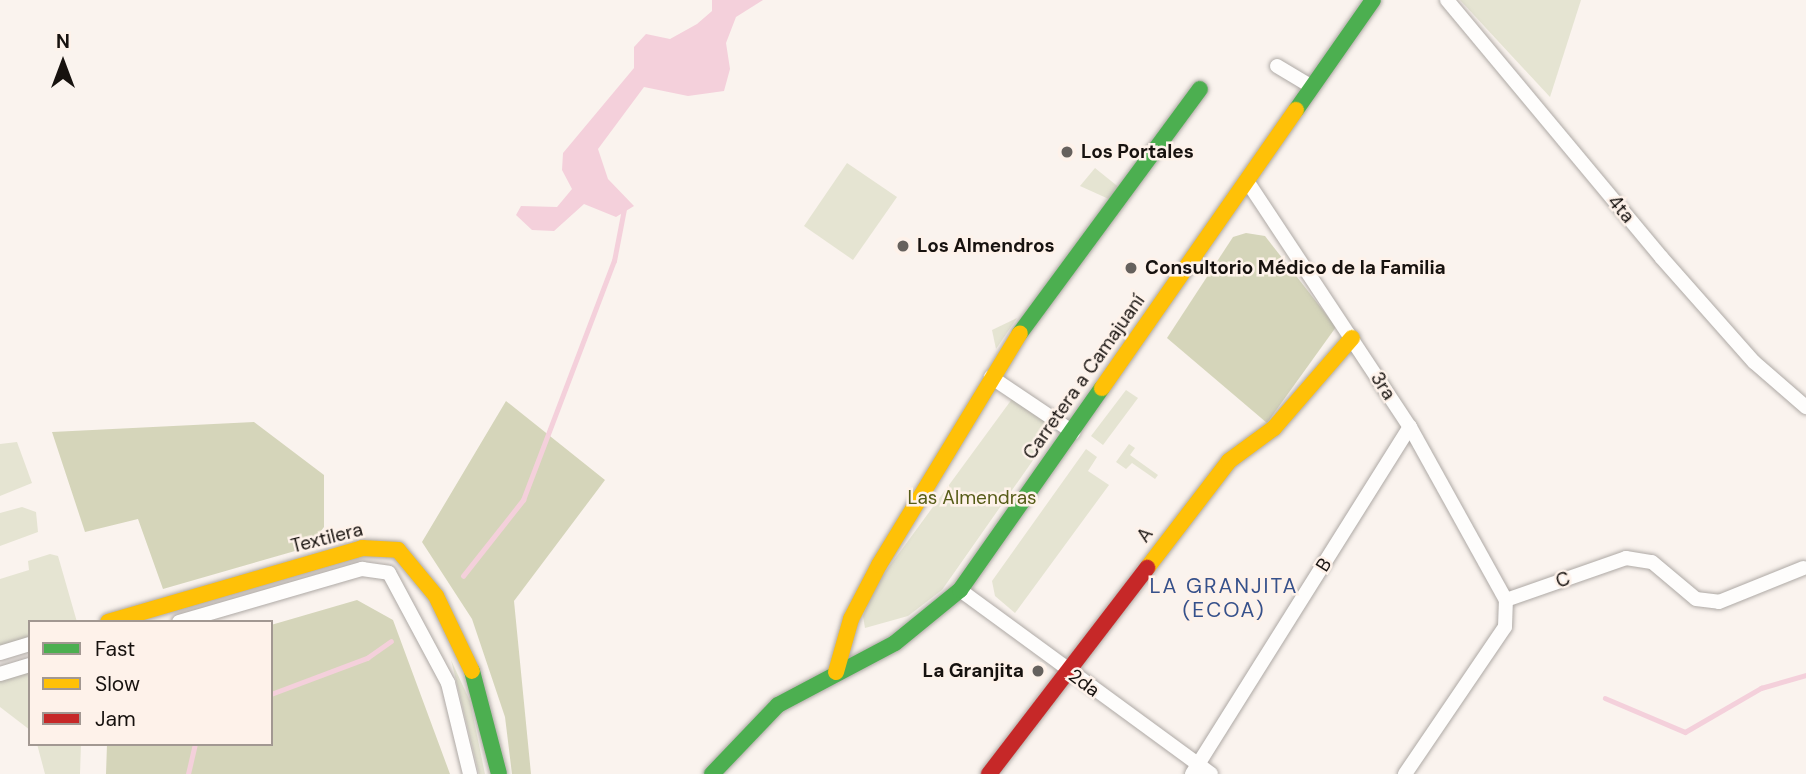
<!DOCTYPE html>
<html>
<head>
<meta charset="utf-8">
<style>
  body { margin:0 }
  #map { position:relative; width:1806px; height:774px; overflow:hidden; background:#faf3ee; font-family:"DM Sans",sans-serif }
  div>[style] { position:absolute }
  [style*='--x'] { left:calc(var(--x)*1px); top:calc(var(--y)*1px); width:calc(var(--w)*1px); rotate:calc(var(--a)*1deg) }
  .green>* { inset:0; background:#e5e4d2 }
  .forest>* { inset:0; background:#d5d5ba }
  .water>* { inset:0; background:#f4d0db }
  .stream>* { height:4.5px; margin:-2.25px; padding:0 2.25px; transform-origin:2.25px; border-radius:2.25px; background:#f4d0db }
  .roads { filter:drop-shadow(0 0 2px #aea9a5) drop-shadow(0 0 2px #aea9a5) }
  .street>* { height:14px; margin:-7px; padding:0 7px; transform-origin:7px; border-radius:7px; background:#fefdfc }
  .fast>* { height:16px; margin:-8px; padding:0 8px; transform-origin:8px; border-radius:8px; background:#4caf50 }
  .slow>* { height:16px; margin:-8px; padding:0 8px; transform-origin:8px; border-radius:8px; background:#ffc107 }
  .jam>* { height:16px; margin:-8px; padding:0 8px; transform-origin:8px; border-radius:8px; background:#c62828 }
  .dots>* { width:19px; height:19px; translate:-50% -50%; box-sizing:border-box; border:4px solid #fef2ea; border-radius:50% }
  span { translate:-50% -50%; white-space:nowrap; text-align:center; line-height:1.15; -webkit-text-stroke:5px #fef2ea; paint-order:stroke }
  .poi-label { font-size:19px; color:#17120f; font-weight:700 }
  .left { translate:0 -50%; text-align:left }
  .right { translate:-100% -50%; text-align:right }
  .street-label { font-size:19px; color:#17120f }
  .park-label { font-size:19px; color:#565c17 }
  .neighbourhood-label { font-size:21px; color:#36518b; letter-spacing:2px }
  .legend { position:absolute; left:28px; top:620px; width:245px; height:126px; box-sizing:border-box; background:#fef2ea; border:2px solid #a29892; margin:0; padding:9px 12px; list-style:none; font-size:21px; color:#17120f }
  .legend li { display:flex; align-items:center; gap:14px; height:35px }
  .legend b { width:35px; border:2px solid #a29892 }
  .north { position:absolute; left:28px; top:28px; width:70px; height:70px; -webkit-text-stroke:5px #fef2ea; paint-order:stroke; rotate:0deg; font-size:19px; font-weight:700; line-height:28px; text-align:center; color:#17120f }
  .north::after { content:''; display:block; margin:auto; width:24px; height:32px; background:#17120f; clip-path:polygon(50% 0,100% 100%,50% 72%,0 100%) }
</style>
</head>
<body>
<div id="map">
  <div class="green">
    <div style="clip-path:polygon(1460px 0,1581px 0,1550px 97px)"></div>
    <div style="clip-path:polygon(847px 163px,897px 197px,853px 260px,804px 226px)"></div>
    <div style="clip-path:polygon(1095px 168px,1121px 189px,1111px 200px,1080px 186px)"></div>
    <div style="clip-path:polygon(1017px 318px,996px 349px,992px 330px)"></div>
    <div style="clip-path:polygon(1126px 390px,1138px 398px,1103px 445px,1091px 436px)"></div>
    <div style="clip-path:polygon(1012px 399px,1051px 425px,1052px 433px,942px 590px,908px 616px,865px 628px,863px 616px,875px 586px)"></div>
    <div style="clip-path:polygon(17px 442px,32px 483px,0 496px,0 444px)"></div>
    <div style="clip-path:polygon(1129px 444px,1135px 448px,1130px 455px,1158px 475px,1155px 479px,1132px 463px,1126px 469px,1116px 462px)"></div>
    <div style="clip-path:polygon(1086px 449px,1097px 457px,1088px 471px,1109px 485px,1015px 613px,995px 596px,992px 581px)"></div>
    <div style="clip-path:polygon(22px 507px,36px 512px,38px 532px,0 546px,0 513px)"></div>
    <div style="clip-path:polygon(50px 554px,58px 556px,77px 622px,30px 622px,30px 638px,0 646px,0 579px,29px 570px,28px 561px)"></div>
    <div style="clip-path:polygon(451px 660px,470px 701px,485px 774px,479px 774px)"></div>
    <div style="clip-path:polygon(30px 671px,30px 730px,0 707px,0 679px)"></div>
    <div style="clip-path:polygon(37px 744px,81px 744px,80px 774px,45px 774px)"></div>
  </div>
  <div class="forest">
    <div style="clip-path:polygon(1246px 233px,1265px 236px,1336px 327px,1267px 423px,1167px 338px,1233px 237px)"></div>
    <div style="clip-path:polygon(506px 401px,605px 480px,514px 601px,531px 774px,512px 774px,505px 717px,472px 619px,422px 542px)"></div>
    <div style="clip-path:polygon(254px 422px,324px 475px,324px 527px,309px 547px,163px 589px,138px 519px,85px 532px,52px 432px)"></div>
    <div style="clip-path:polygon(357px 600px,393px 620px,450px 774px,106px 774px,107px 744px,271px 744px,271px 625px)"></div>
  </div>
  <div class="water">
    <div style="clip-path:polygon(712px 0,763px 0,736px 17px,726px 43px,730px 69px,724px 91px,688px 96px,644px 87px,598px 149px,608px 179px,634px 206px,616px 217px,584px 204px,554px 231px,532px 230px,516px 215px,521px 206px,557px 207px,572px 189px,562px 170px,563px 153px,634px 68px,634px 47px,646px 34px,670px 39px,697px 24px,712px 11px)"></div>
  </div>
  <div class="stream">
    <div style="--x:463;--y:576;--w:97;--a:-51.7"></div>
    <div style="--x:523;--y:500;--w:256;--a:-69.2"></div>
    <div style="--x:614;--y:261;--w:53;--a:-79.1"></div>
    <div style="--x:271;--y:694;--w:103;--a:-20.6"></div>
    <div style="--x:367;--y:658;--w:29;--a:-35"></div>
    <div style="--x:1605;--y:698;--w:87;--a:23"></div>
    <div style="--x:1685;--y:732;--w:88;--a:-30.1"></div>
    <div style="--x:1761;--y:688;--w:47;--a:-16.1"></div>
    <div style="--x:188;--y:774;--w:31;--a:-77"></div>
  </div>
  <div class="roads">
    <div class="street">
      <div style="--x:1447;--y:0;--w:334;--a:50.2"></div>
      <div style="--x:1661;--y:257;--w:140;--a:48.5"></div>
      <div style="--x:1754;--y:362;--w:69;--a:40.9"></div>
      <div style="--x:1277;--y:66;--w:41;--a:31"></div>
      <div style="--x:1247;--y:181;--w:295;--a:56.5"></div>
      <div style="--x:1410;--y:427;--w:198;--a:61"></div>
      <div style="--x:991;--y:377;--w:99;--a:33.9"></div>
      <div style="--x:960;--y:590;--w:311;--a:36.2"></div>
      <div style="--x:1506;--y:600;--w:127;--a:-19.3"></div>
      <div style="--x:1626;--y:558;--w:26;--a:9"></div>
      <div style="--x:1652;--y:562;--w:57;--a:40.1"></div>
      <div style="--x:1696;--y:599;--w:23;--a:7"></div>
      <div style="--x:1719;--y:602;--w:91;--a:-22"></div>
      <div style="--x:179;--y:622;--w:191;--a:-16.2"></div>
      <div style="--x:362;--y:569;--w:27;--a:8"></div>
      <div style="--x:389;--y:573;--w:125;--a:61.8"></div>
      <div style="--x:448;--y:683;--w:94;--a:76.4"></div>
      <div style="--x:0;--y:653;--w:31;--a:-17"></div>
      <div style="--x:0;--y:674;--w:31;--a:-17"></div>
      <div style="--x:1192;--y:774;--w:410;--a:-57.9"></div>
      <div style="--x:1405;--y:774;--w:178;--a:-55.8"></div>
      <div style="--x:1505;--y:627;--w:27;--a:-88"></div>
    </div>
    <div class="fast">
      <div style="--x:1296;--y:110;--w:134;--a:-55"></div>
      <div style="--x:1020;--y:333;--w:303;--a:-53.6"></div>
      <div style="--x:472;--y:671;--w:106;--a:75.3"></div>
      <div style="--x:712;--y:774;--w:95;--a:-46.3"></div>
      <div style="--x:778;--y:705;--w:132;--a:-27.9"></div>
      <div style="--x:895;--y:643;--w:84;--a:-39.2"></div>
      <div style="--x:960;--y:590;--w:247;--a:-54.9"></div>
    </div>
    <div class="slow">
      <div style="--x:1102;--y:388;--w:339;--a:-55.1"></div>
      <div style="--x:1147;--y:568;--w:135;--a:-52.5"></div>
      <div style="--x:1229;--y:461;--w:56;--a:-36.3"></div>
      <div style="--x:1274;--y:428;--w:119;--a:-49.1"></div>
      <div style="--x:108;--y:622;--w:265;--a:-16.2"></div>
      <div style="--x:362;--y:548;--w:36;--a:3"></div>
      <div style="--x:398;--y:550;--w:60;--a:50.4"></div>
      <div style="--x:436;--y:596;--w:83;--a:64.4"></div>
      <div style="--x:836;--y:672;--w:55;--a:-74.2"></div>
      <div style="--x:851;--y:619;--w:61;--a:-62.6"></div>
      <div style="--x:879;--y:565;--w:271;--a:-58.7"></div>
    </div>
    <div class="jam">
      <div style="--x:989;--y:774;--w:260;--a:-52.5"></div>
    </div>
  </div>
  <div class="dots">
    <div style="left:1067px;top:152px;background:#66615d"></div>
    <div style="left:903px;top:246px;background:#66615d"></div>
    <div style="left:1131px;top:268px;background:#66615d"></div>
    <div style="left:1038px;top:671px;background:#66615d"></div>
  </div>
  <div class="poi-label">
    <span class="left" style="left:1081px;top:152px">Los Portales</span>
    <span class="left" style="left:917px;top:246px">Los Almendros</span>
    <span class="left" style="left:1145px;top:268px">Consultorio Médico de la Familia</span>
    <span class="right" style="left:1024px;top:671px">La Granjita</span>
  </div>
  <div class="street-label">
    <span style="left:1621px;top:209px;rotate:50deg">4ta</span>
    <span style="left:1084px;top:377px;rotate:-55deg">Carretera a Camajuaní</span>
    <span style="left:1383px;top:386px;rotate:57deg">3ra</span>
    <span style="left:1145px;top:535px;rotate:-53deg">A</span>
    <span style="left:327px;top:538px;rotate:-14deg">Textilera</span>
    <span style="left:1324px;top:565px;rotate:-58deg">B</span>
    <span style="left:1563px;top:580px;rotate:-19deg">C</span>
    <span style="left:1084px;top:683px;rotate:36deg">2da</span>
  </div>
  <div class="park-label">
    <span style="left:972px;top:498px">Las Almendras</span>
  </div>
  <div class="neighbourhood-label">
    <span style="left:1224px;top:598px">LA GRANJITA<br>(ECOA)</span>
  </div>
  <ul class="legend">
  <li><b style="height:9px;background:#4caf50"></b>Fast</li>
  <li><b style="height:9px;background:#ffc107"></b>Slow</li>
  <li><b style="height:9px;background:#c62828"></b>Jam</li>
  </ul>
  <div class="north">N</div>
</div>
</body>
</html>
